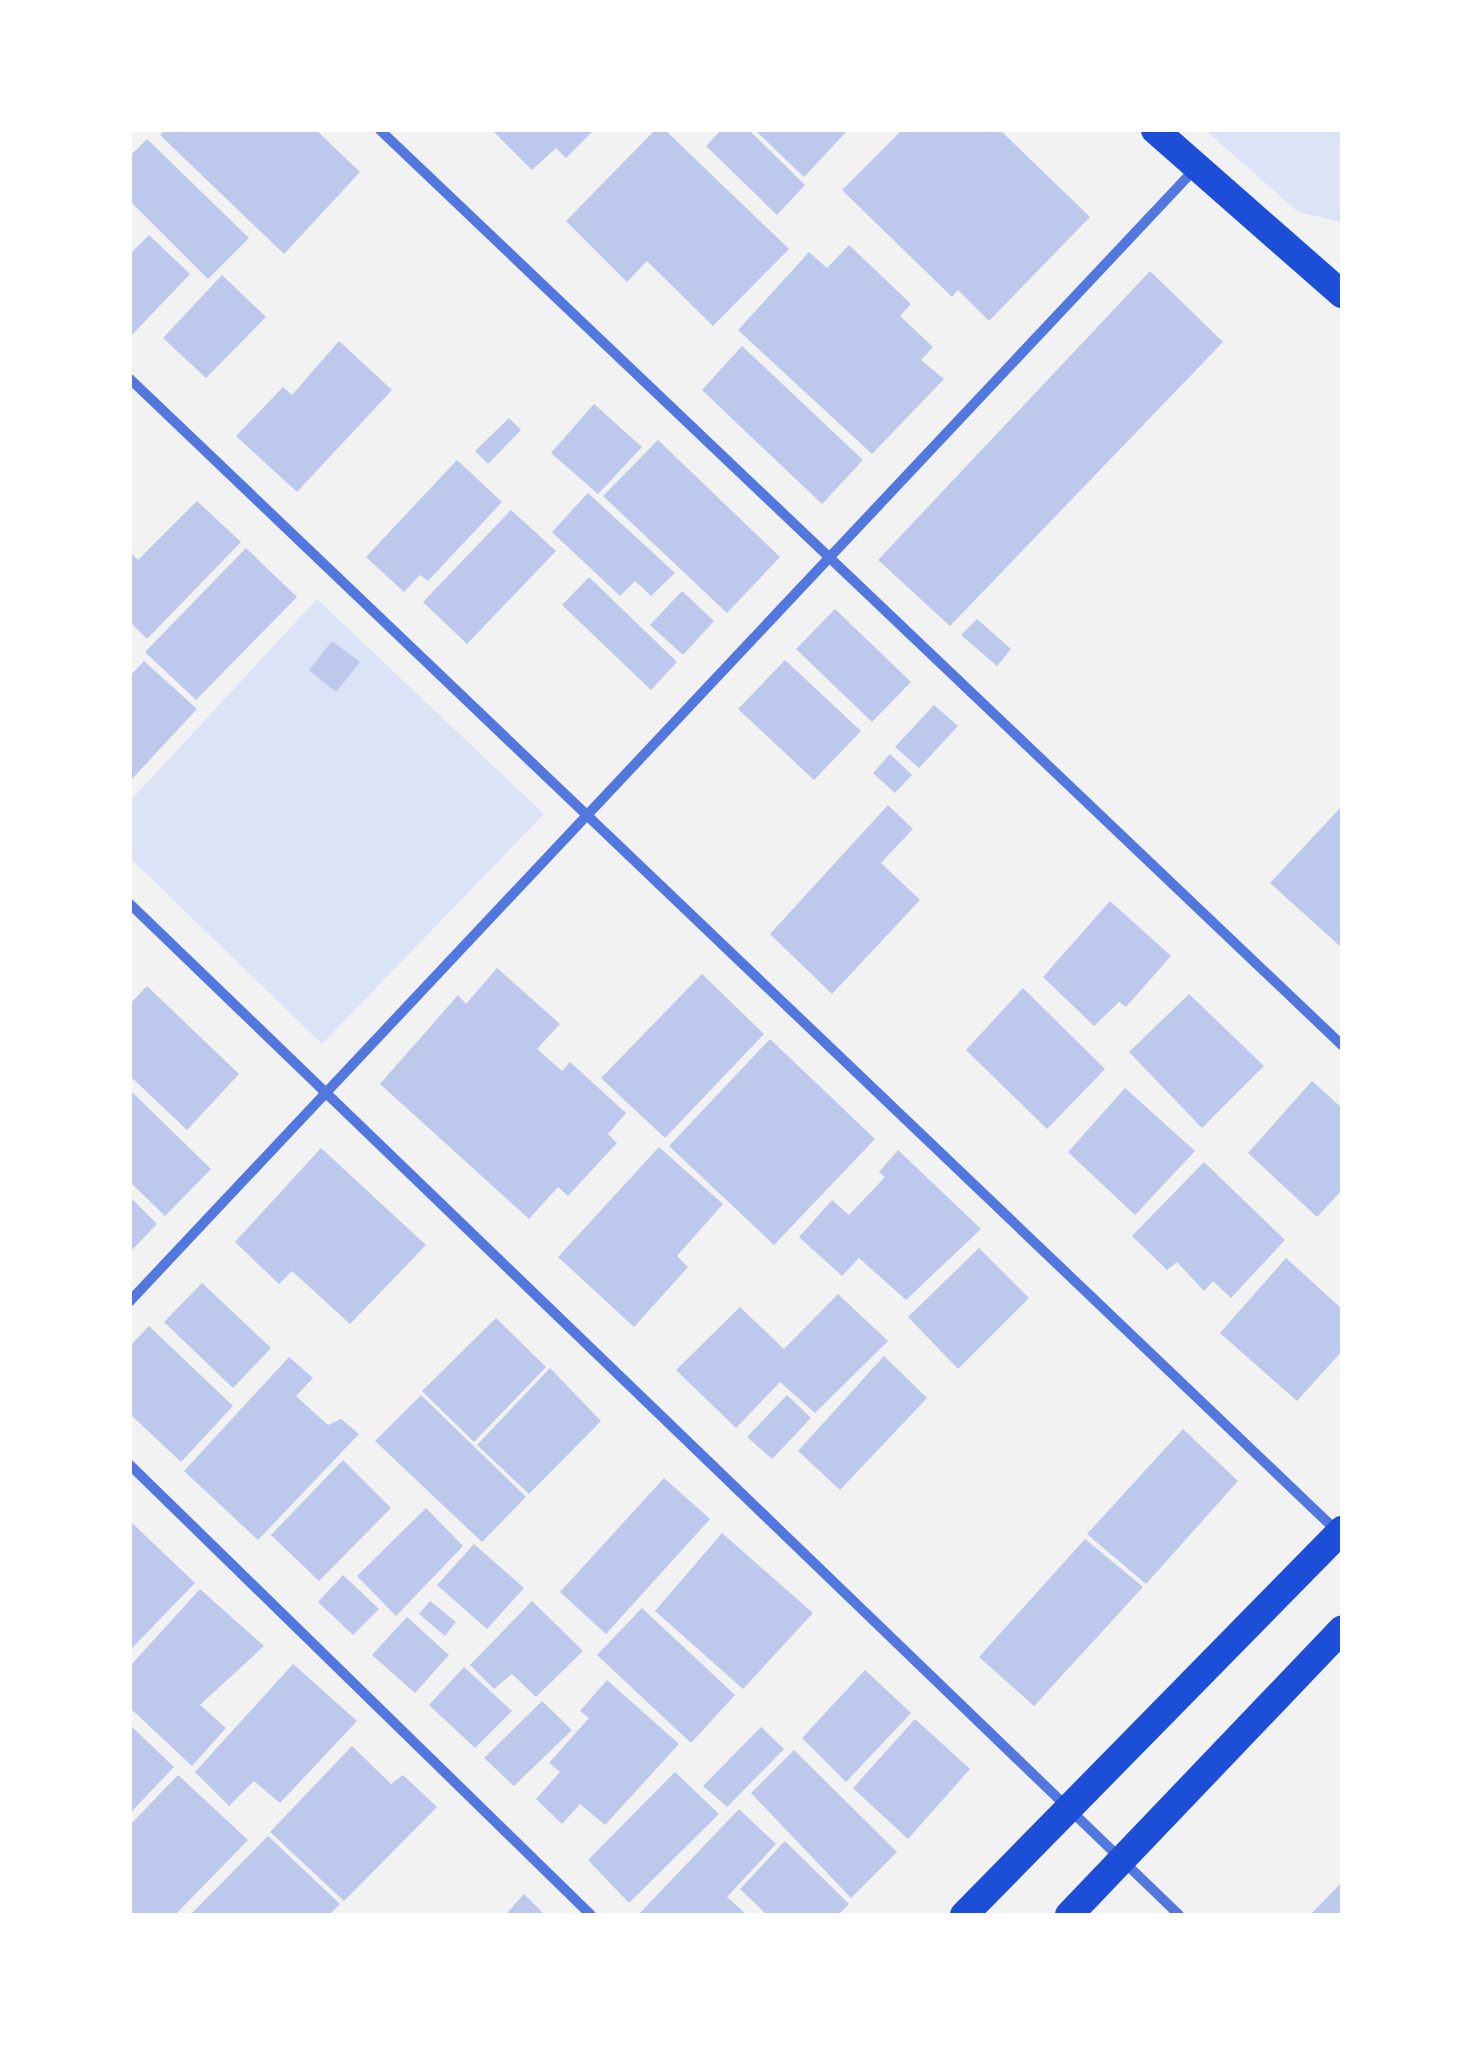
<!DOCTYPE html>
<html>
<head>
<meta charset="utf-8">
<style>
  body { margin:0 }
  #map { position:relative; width:1472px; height:2045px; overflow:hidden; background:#f2f2f2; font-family:Commissioner,sans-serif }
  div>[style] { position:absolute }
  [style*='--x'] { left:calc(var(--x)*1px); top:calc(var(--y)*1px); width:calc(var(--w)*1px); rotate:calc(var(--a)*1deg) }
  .green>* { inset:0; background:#dbe4f7 }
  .building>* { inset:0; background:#bdc9ec }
  .minor>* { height:10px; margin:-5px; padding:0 5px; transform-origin:5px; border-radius:5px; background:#5277de }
  .trunk>* { height:28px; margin:-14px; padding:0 14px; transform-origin:14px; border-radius:14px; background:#1d4ed8 }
  span { translate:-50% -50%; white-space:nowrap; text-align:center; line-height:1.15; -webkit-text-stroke:8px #fff; paint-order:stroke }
  .frame { position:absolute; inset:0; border:132px solid #fff; pointer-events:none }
</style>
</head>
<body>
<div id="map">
  <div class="green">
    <div style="clip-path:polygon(1205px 130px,1342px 130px,1342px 222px,1298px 212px)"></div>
    <div style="clip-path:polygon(317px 599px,544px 814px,322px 1044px,130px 858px,130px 801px)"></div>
  </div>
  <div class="building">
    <div style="clip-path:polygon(165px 130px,316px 130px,360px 172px,284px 254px,160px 135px)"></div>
    <div style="clip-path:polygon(492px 130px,594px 130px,566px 158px,556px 148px,532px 170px)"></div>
    <div style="clip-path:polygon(655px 130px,665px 130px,789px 249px,713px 326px,647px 261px,627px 282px,566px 221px)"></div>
    <div style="clip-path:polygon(721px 130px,749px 130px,805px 185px,777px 215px,706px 146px)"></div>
    <div style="clip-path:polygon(755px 130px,848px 130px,804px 177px)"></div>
    <div style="clip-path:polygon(902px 130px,1000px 130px,1090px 217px,989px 321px,958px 290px,952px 297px,842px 190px)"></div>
    <div style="clip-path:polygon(147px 139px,249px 238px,208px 279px,130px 201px,130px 156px)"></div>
    <div style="clip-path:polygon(149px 235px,190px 274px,130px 337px,130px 254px)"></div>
    <div style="clip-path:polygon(849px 245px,911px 304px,900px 316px,933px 347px,921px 360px,944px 379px,872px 454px,738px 330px,809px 252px,827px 268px)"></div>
    <div style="clip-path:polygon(1150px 271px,1223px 342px,950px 626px,878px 560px)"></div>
    <div style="clip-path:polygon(222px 275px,266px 317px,206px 378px,163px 338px)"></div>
    <div style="clip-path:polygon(339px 341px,392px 390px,297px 492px,236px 436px,283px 387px,292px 395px)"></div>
    <div style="clip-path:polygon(742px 346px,863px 460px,822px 504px,702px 390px)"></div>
    <div style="clip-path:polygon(594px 404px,642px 447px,598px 494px,551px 453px)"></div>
    <div style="clip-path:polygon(509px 418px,521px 430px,488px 464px,475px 451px)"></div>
    <div style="clip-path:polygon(658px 440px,780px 557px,727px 613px,603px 496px)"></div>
    <div style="clip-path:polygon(457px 460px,502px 502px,428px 581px,420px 575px,404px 592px,366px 557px)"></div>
    <div style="clip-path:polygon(588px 493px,675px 573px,651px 596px,635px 581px,620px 596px,552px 532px)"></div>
    <div style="clip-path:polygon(197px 501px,241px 542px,147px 639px,130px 622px,130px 552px,138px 560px)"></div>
    <div style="clip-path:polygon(511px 510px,556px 551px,467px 644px,423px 602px)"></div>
    <div style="clip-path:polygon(246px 548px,297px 597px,196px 700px,145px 652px)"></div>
    <div style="clip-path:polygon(589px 577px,677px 662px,651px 690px,562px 605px)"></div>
    <div style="clip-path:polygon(682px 591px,714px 621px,683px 655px,650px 625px)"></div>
    <div style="clip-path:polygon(835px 609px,911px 682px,872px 722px,796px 649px)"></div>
    <div style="clip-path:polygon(977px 619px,1011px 649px,997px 666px,961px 635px)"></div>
    <div style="clip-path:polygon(332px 641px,360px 662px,336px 692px,309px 670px)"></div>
    <div style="clip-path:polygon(785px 660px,861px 731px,814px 780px,738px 709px)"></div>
    <div style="clip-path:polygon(144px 661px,197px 709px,130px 781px,130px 676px)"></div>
    <div style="clip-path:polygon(934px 705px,958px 726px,919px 768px,895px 747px)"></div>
    <div style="clip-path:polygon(890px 754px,912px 775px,895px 793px,873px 773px)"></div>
    <div style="clip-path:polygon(888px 805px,913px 829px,881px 863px,920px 900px,832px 994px,770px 934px)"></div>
    <div style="clip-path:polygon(1342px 806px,1342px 948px,1270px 883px)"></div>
    <div style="clip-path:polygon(1110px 901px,1171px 956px,1126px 1007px,1119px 1002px,1094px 1026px,1043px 977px)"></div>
    <div style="clip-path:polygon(497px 968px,560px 1024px,537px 1049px,562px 1071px,570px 1062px,626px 1113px,608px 1134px,617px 1143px,568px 1196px,558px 1187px,529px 1219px,380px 1084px,458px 995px,466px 1004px)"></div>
    <div style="clip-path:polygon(702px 974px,764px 1034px,665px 1138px,601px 1078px)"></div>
    <div style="clip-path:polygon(147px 986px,239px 1074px,187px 1130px,130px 1076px,130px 1004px)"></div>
    <div style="clip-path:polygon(1023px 988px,1105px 1069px,1047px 1129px,966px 1050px)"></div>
    <div style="clip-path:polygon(1189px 994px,1264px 1066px,1202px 1128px,1129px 1052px)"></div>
    <div style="clip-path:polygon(770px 1039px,875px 1139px,774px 1245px,669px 1146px)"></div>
    <div style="clip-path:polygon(1312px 1081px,1342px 1108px,1342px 1190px,1317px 1217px,1248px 1153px)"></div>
    <div style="clip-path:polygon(1125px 1088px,1195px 1151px,1135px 1215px,1068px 1152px)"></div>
    <div style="clip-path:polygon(132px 1092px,211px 1169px,165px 1216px,130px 1182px)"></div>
    <div style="clip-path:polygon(659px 1147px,723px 1204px,677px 1256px,688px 1267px,634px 1327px,558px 1257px)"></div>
    <div style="clip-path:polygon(321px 1148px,426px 1245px,350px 1324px,292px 1271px,279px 1284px,235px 1242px)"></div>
    <div style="clip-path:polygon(898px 1150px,981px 1229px,906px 1300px,859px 1258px,842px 1276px,799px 1237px,832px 1200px,849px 1215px,885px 1177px,879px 1172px)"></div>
    <div style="clip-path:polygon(1204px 1162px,1285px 1240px,1231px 1298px,1213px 1281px,1204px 1291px,1177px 1262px,1167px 1270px,1132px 1236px)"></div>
    <div style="clip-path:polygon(130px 1197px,157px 1224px,130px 1252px)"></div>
    <div style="clip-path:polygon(979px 1248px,1029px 1298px,958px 1369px,908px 1317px)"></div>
    <div style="clip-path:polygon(1286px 1258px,1342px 1309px,1342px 1351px,1297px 1401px,1220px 1333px)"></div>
    <div style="clip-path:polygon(202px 1283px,271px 1348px,233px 1388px,164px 1322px)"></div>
    <div style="clip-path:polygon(838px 1294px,888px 1341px,815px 1413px,780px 1382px,736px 1428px,676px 1370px,740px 1307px,784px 1349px)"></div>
    <div style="clip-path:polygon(496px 1318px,546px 1367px,474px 1442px,422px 1391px)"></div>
    <div style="clip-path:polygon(149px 1326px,233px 1406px,181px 1462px,130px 1414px,130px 1346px)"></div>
    <div style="clip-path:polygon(884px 1356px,927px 1398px,840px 1490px,798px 1451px)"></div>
    <div style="clip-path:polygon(289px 1357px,313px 1378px,296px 1396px,328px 1425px,341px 1419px,359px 1434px,258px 1540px,184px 1471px)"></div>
    <div style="clip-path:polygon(550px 1368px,601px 1421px,529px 1494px,477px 1445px)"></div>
    <div style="clip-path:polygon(421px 1395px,526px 1497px,482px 1542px,375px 1441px)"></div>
    <div style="clip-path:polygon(787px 1395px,811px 1418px,772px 1459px,747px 1437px)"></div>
    <div style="clip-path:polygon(1183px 1429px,1238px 1481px,1146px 1584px,1087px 1534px)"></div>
    <div style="clip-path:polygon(343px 1460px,391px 1508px,319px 1581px,271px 1535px)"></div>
    <div style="clip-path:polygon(664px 1478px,710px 1519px,606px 1634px,560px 1592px)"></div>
    <div style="clip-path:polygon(426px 1508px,463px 1546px,396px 1616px,357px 1576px)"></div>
    <div style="clip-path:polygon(130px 1521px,195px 1583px,130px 1650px)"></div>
    <div style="clip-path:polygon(722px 1533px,813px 1613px,743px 1689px,655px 1611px)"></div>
    <div style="clip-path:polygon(1085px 1539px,1143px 1587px,1034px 1706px,979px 1657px)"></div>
    <div style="clip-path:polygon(474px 1544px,524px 1588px,487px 1629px,437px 1585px)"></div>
    <div style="clip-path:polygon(343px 1575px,379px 1609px,353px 1635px,318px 1602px)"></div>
    <div style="clip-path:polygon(200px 1589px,264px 1646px,200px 1705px,226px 1728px,192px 1766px,130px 1708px,130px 1666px)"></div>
    <div style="clip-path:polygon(430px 1601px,456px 1622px,445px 1636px,419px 1614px)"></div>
    <div style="clip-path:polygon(532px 1601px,583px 1651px,536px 1697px,512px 1674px,494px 1689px,470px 1665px)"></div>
    <div style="clip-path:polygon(642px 1608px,735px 1695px,691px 1743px,597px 1655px)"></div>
    <div style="clip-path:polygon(407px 1617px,449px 1655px,415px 1693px,372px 1655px)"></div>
    <div style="clip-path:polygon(293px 1664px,357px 1721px,280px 1803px,254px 1781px,229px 1806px,195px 1772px)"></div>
    <div style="clip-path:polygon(464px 1667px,512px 1711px,475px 1748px,429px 1705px)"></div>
    <div style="clip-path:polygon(865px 1670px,911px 1713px,846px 1782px,802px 1738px)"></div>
    <div style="clip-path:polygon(607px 1680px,679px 1744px,605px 1825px,580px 1804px,562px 1824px,536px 1799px,560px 1772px,549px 1763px,589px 1718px,580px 1711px)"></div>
    <div style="clip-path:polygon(542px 1701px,572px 1730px,514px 1786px,484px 1758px)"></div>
    <div style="clip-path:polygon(915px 1719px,970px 1769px,908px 1839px,853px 1788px)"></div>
    <div style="clip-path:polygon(130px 1725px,174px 1767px,130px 1813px)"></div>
    <div style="clip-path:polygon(761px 1727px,784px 1749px,727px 1807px,703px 1786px)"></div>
    <div style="clip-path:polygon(352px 1746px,391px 1784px,403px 1775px,437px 1807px,344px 1901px,270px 1832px)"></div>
    <div style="clip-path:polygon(794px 1750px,897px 1852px,851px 1898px,751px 1793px)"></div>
    <div style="clip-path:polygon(675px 1772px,719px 1814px,629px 1903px,588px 1860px)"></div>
    <div style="clip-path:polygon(178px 1775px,248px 1840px,175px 1915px,130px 1915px,130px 1825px)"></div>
    <div style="clip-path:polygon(739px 1809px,776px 1844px,727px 1897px,747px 1915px,638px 1915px)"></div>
    <div style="clip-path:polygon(268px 1836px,340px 1904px,329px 1915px,190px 1915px)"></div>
    <div style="clip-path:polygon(785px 1841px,849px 1904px,838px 1915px,767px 1915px,740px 1889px)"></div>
    <div style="clip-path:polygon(1342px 1882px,1342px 1915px,1310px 1915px)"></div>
    <div style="clip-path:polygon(524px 1894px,545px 1915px,505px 1915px)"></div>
  </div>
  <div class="minor">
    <div style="--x:380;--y:130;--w:1328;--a:43.57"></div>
    <div style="--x:130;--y:379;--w:1670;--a:43.67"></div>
    <div style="--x:130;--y:904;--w:1457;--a:43.94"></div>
    <div style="--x:130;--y:1301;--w:1554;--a:-46.75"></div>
    <div style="--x:130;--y:1465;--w:644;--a:44.31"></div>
  </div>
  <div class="trunk">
    <div style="--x:1155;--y:130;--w:249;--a:41.3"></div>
    <div style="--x:964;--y:1915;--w:540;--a:-45.53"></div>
    <div style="--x:1069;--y:1915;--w:395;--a:-46.3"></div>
  </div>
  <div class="frame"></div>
</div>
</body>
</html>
